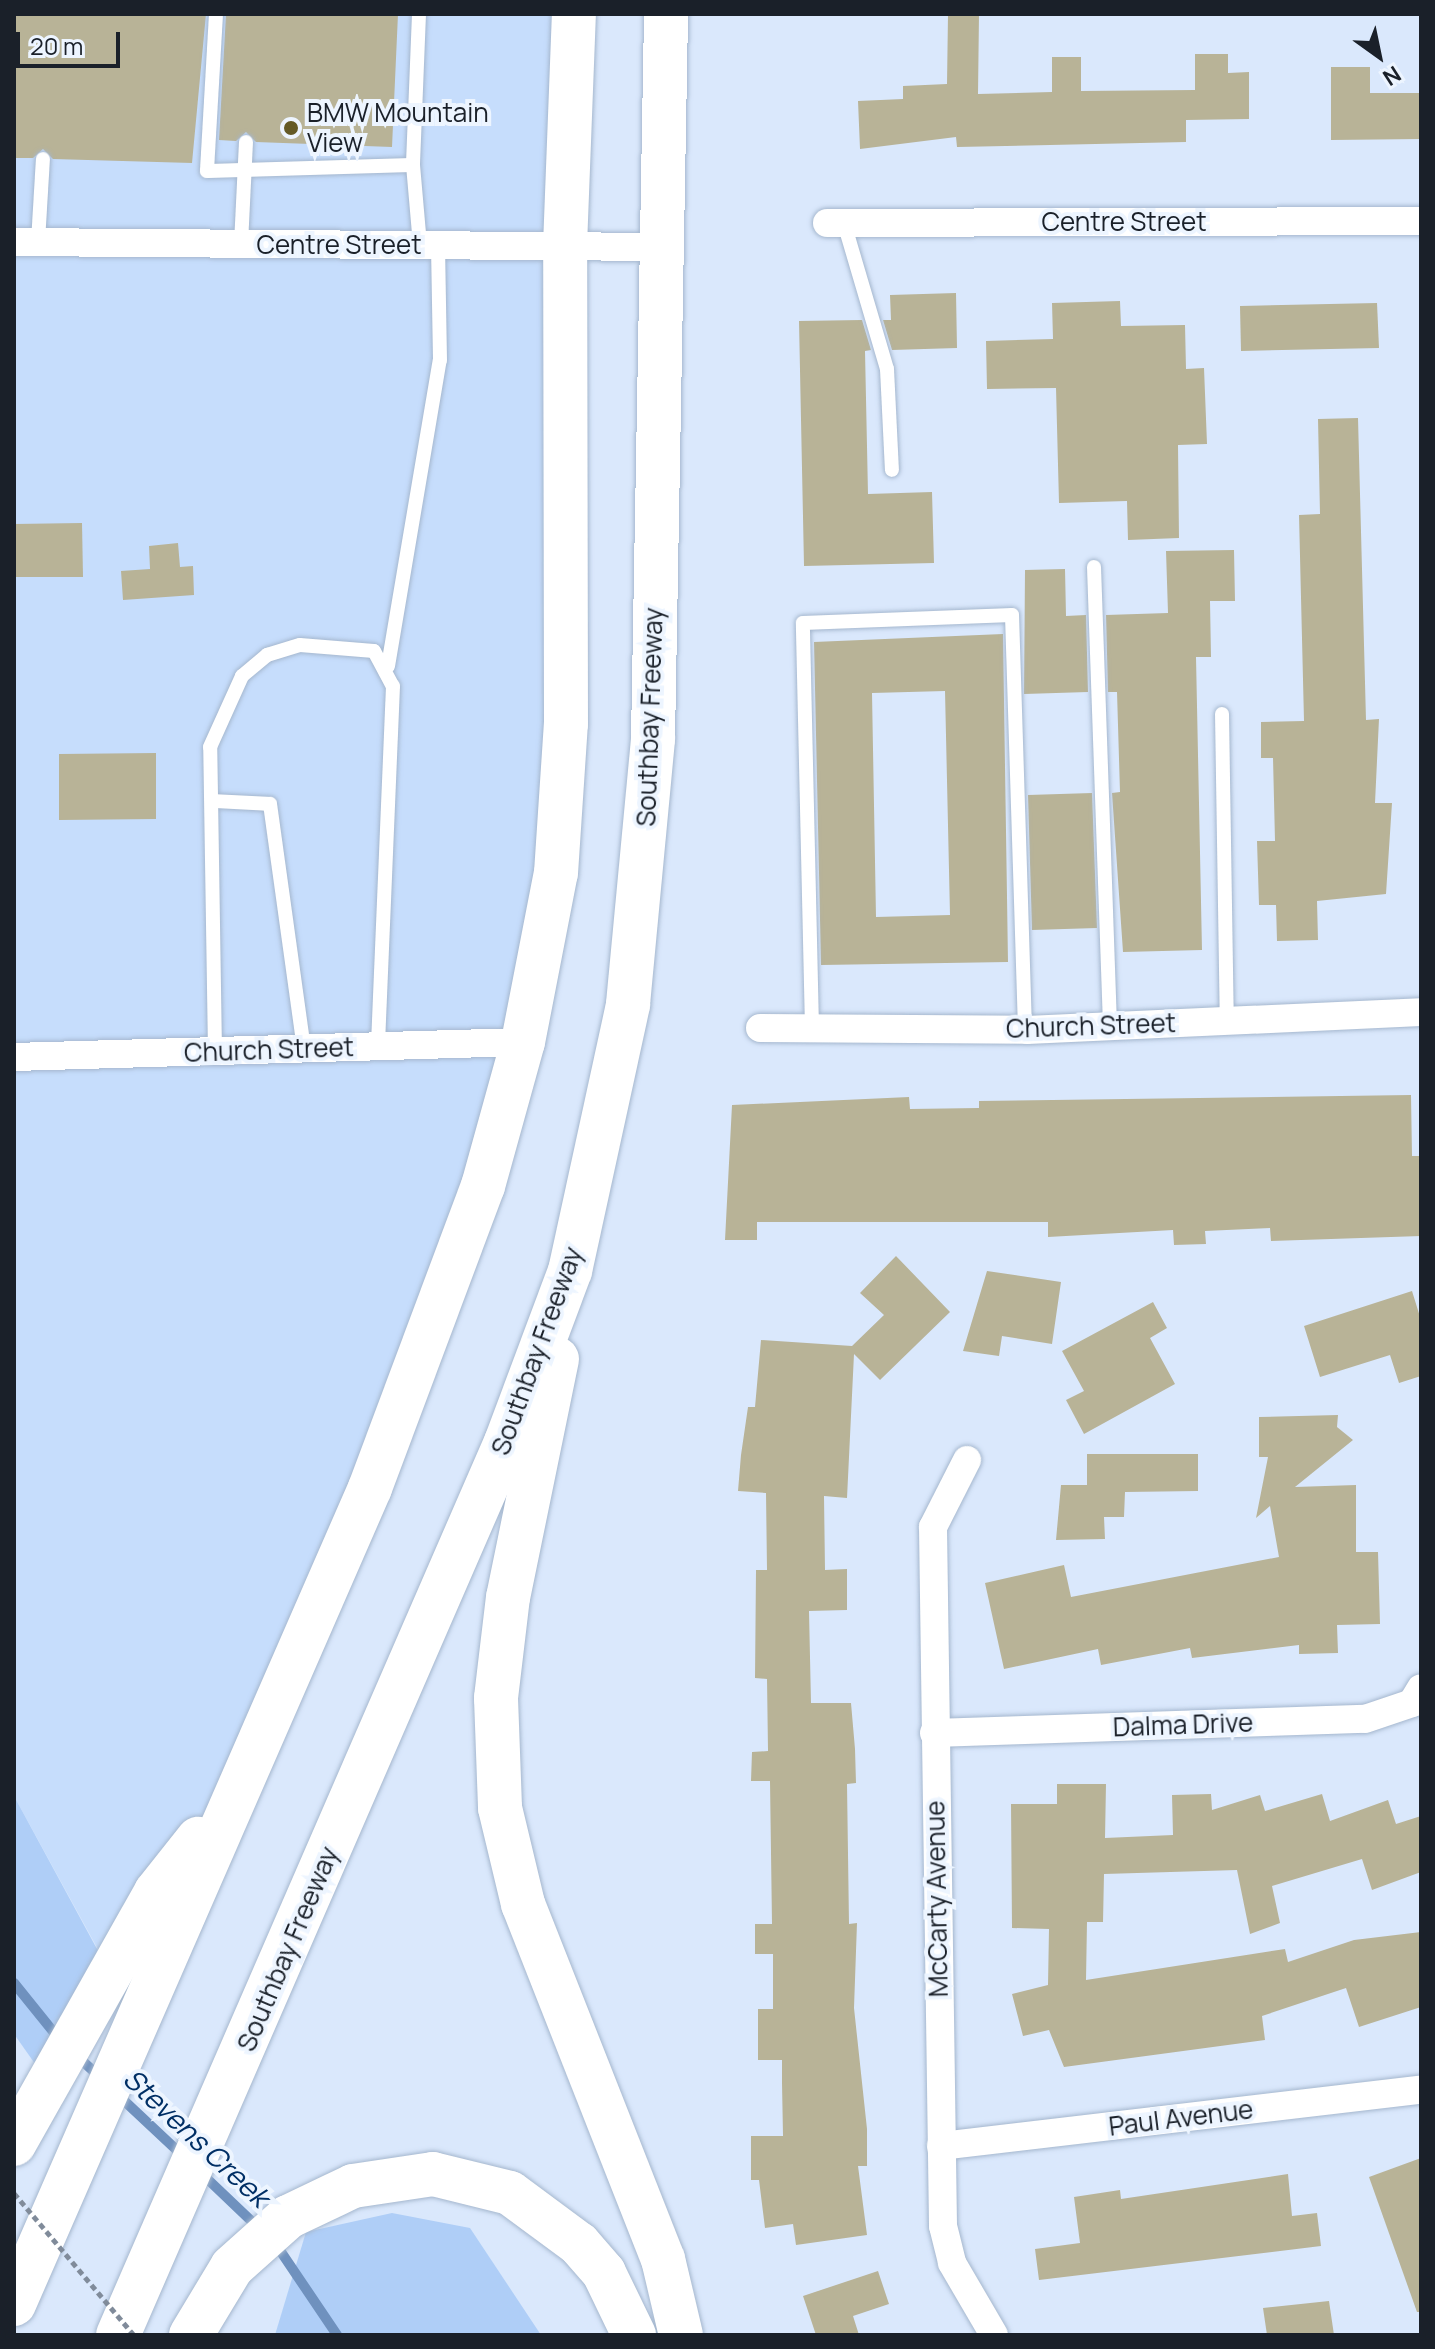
<!DOCTYPE html>
<html>
<head>
<meta charset="utf-8">
<style>
  body { margin:0 }
  #map { position:relative; width:1435px; height:2349px; overflow:hidden; background:#dae8fc; font-family:Manrope,sans-serif }
  div>[style] { position:absolute }
  [style*='--x'] { left:calc(var(--x)*1px); top:calc(var(--y)*1px); width:calc(var(--w)*1px); rotate:calc(var(--a)*1deg) }
  .built>* { inset:0; background:#c6ddfc }
  .green>* { inset:0; background:#afcef7 }
  .stream>* { height:10px; margin:-5px; padding:0 5px; transform-origin:5px; border-radius:5px; background:#6f91be }
  .building>* { inset:0; background:#b8b397 }
  .roads { filter:drop-shadow(0 0 2px #a5b7ce) drop-shadow(0 0 2px #a5b7ce) }
  .lane>* { height:14px; margin:-7px; padding:0 7px; transform-origin:7px; border-radius:7px; background:#fff }
  .street>* { height:28px; margin:-14px; padding:0 14px; transform-origin:14px; border-radius:14px; background:#fff }
  .highway>* { height:44px; margin:-22px; padding:0 22px; transform-origin:22px; border-radius:22px; background:#fff }
  .path-bridge>* { height:5px; margin-top:-2.5px; transform-origin:0; background:repeating-linear-gradient(90deg,#808b9a 0 6px,transparent 0 10px) }
  .dots>* { width:22px; height:22px; translate:-50% -50%; box-sizing:border-box; border:4px solid #edf5ff; border-radius:50% }
  span { translate:-50% -50%; white-space:nowrap; text-align:center; line-height:1.15; -webkit-text-stroke:8px #edf5ff; paint-order:stroke }
  .poi-label { font-size:26px; color:#1a2029 }
  .left { translate:0 -50%; text-align:left }
  .street-label { font-size:26px; color:#1a2029 }
  .water-label { font-size:28px; color:#002f65; font-style:italic }
  .frame { position:absolute; inset:0; border:16px solid #1a2029; pointer-events:none }
  .north { position:absolute; left:1339px; top:16px; width:80px; height:80px; -webkit-text-stroke:6px #edf5ff; paint-order:stroke; rotate:147deg; font-size:22px; font-weight:700; line-height:32px; text-align:center; color:#1a2029 }
  .north::after { content:''; display:block; margin:auto; width:28px; height:36px; background:#1a2029; clip-path:polygon(50% 0,100% 100%,50% 72%,0 100%) }
  .scale { position:absolute; left:16px; top:32px; width:104px; height:36px; box-sizing:border-box; border:4px solid #1a2029; border-top:0; padding-left:10px; font-size:24px; line-height:28px; white-space:nowrap; color:#1a2029; -webkit-text-stroke:6px #edf5ff; paint-order:stroke }
</style>
</head>
<body>
<div id="map">
  <div class="built">
    <div style="clip-path:polygon(14px 14px,573px 14px,566px 724px,523px 1042px,237px 1790px,111px 1973px,14px 1796px)"></div>
  </div>
  <div class="green">
    <div style="clip-path:polygon(14px 1796px,110px 1973px,50px 2085px,14px 2034px)"></div>
    <div style="clip-path:polygon(392px 2213px,470px 2228px,541px 2335px,275px 2335px,306px 2232px)"></div>
  </div>
  <div class="stream">
    <div style="--x:14;--y:1983;--w:73;--a:51.1"></div>
    <div style="--x:75;--y:2054;--w:35;--a:43"></div>
    <div style="--x:118;--y:2095;--w:92;--a:43.2"></div>
    <div style="--x:200;--y:2172;--w:84;--a:43.6"></div>
    <div style="--x:275;--y:2243;--w:111;--a:56"></div>
  </div>
  <div class="building">
    <div style="clip-path:polygon(14px 14px,206px 14px,192px 163px,53px 159px,43px 149px,33px 158px,14px 158px)"></div>
    <div style="clip-path:polygon(226px 14px,398px 14px,392px 147px,256px 142px,246px 132px,236px 141px,219px 140px)"></div>
    <div style="clip-path:polygon(948px 14px,979px 14px,978px 94px,1052px 92px,1052px 57px,1081px 57px,1081px 91px,1195px 90px,1195px 54px,1228px 54px,1228px 73px,1249px 72px,1249px 119px,1186px 120px,1186px 142px,957px 147px,956px 137px,860px 149px,858px 101px,903px 99px,903px 86px,947px 84px)"></div>
    <div style="clip-path:polygon(1331px 67px,1370px 67px,1370px 93px,1421px 93px,1421px 139px,1331px 140px)"></div>
    <div style="clip-path:polygon(956px 293px,957px 348px,892px 350px,883px 320px,891px 320px,890px 295px)"></div>
    <div style="clip-path:polygon(1120px 301px,1121px 326px,1185px 325px,1186px 369px,1204px 368px,1207px 444px,1178px 445px,1179px 538px,1128px 540px,1127px 501px,1059px 503px,1056px 388px,987px 389px,986px 341px,1053px 339px,1052px 303px)"></div>
    <div style="clip-path:polygon(1377px 303px,1379px 348px,1241px 351px,1240px 306px)"></div>
    <div style="clip-path:polygon(862px 320px,871px 350px,865px 351px,868px 494px,932px 492px,934px 563px,804px 566px,799px 321px)"></div>
    <div style="clip-path:polygon(1358px 418px,1366px 720px,1379px 719px,1375px 803px,1392px 803px,1386px 894px,1317px 901px,1318px 940px,1277px 941px,1276px 905px,1259px 905px,1257px 841px,1275px 841px,1273px 758px,1261px 758px,1261px 722px,1304px 721px,1299px 515px,1320px 514px,1318px 419px)"></div>
    <div style="clip-path:polygon(82px 523px,83px 577px,14px 577px,14px 524px)"></div>
    <div style="clip-path:polygon(178px 543px,180px 567px,193px 566px,194px 595px,123px 600px,121px 571px,150px 569px,149px 546px)"></div>
    <div style="clip-path:polygon(1234px 550px,1235px 601px,1210px 601px,1211px 657px,1196px 657px,1202px 950px,1123px 952px,1112px 793px,1120px 792px,1117px 692px,1108px 692px,1106px 615px,1168px 613px,1166px 551px)"></div>
    <div style="clip-path:polygon(1065px 569px,1066px 616px,1086px 615px,1088px 692px,1024px 694px,1025px 570px)"></div>
    <div style="clip-path:polygon(evenodd,1003px 634px,1008px 962px,821px 965px,814px 642px,1003px 634px,945px 691px,950px 915px,876px 917px,872px 693px,945px 691px)"></div>
    <div style="clip-path:polygon(156px 753px,156px 819px,59px 820px,59px 754px)"></div>
    <div style="clip-path:polygon(1092px 793px,1097px 928px,1032px 930px,1028px 795px)"></div>
    <div style="clip-path:polygon(1411px 1095px,1412px 1156px,1421px 1156px,1421px 1236px,1271px 1241px,1270px 1228px,1205px 1231px,1206px 1244px,1174px 1245px,1173px 1230px,1048px 1237px,1048px 1222px,757px 1222px,757px 1240px,725px 1240px,732px 1105px,909px 1097px,910px 1109px,979px 1108px,979px 1101px)"></div>
    <div style="clip-path:polygon(896px 1256px,950px 1312px,880px 1380px,854px 1354px,847px 1498px,824px 1496px,825px 1570px,847px 1569px,847px 1610px,809px 1611px,811px 1703px,851px 1703px,855px 1749px,856px 1783px,847px 1784px,849px 1924px,857px 1923px,854px 2008px,867px 2129px,867px 2166px,858px 2166px,867px 2235px,796px 2245px,793px 2224px,765px 2228px,759px 2180px,751px 2180px,751px 2136px,783px 2136px,782px 2083px,782px 2060px,758px 2060px,758px 2009px,773px 2009px,773px 1954px,755px 1954px,755px 1924px,772px 1924px,770px 1781px,751px 1781px,752px 1752px,768px 1751px,767px 1679px,755px 1678px,756px 1570px,767px 1570px,766px 1493px,738px 1491px,741px 1455px,748px 1407px,755px 1407px,761px 1340px,852px 1346px,884px 1315px,860px 1293px)"></div>
    <div style="clip-path:polygon(987px 1271px,1061px 1282px,1052px 1344px,1002px 1336px,999px 1356px,963px 1351px)"></div>
    <div style="clip-path:polygon(1412px 1291px,1421px 1320px,1421px 1376px,1399px 1383px,1390px 1355px,1320px 1377px,1304px 1326px)"></div>
    <div style="clip-path:polygon(1153px 1302px,1167px 1328px,1150px 1338px,1175px 1384px,1084px 1434px,1066px 1400px,1084px 1391px,1062px 1351px)"></div>
    <div style="clip-path:polygon(1338px 1415px,1337px 1427px,1353px 1440px,1295px 1487px,1356px 1485px,1356px 1552px,1378px 1552px,1380px 1624px,1337px 1625px,1338px 1653px,1299px 1654px,1299px 1645px,1192px 1658px,1190px 1648px,1101px 1665px,1098px 1649px,1004px 1669px,985px 1583px,1064px 1565px,1071px 1597px,1279px 1557px,1270px 1506px,1256px 1518px,1268px 1457px,1259px 1457px,1259px 1417px)"></div>
    <div style="clip-path:polygon(1087px 1454px,1198px 1454px,1198px 1491px,1125px 1492px,1124px 1517px,1104px 1517px,1105px 1539px,1056px 1540px,1061px 1485px,1087px 1485px)"></div>
    <div style="clip-path:polygon(1057px 1784px,1106px 1784px,1105px 1838px,1173px 1835px,1172px 1795px,1211px 1794px,1212px 1810px,1260px 1795px,1265px 1811px,1322px 1794px,1330px 1821px,1388px 1800px,1396px 1824px,1421px 1816px,1421px 1872px,1372px 1890px,1362px 1859px,1272px 1886px,1280px 1923px,1250px 1934px,1237px 1870px,1104px 1874px,1103px 1922px,1087px 1922px,1086px 1980px,1285px 1949px,1288px 1962px,1354px 1940px,1421px 1932px,1421px 2007px,1359px 2027px,1346px 1988px,1262px 2016px,1265px 2040px,1064px 2067px,1049px 2030px,1023px 2036px,1012px 1994px,1048px 1985px,1049px 1929px,1012px 1928px,1011px 1804px,1057px 1804px)"></div>
    <div style="clip-path:polygon(1421px 2158px,1421px 2312px,1417px 2312px,1369px 2177px)"></div>
    <div style="clip-path:polygon(1288px 2174px,1292px 2216px,1317px 2213px,1321px 2246px,1039px 2280px,1035px 2249px,1080px 2243px,1074px 2197px,1120px 2190px,1121px 2199px)"></div>
    <div style="clip-path:polygon(878px 2271px,889px 2304px,853px 2316px,859px 2335px,816px 2335px,803px 2296px)"></div>
    <div style="clip-path:polygon(1329px 2301px,1334px 2335px,1267px 2335px,1263px 2308px)"></div>
  </div>
  <div class="roads">
    <div class="lane">
      <div style="--x:216;--y:14;--w:157;--a:93.3"></div>
      <div style="--x:207;--y:171;--w:206;--a:-1.7"></div>
      <div style="--x:419;--y:14;--w:151;--a:92.3"></div>
      <div style="--x:413;--y:165;--w:80;--a:85"></div>
      <div style="--x:844;--y:223;--w:152;--a:73.6"></div>
      <div style="--x:887;--y:369;--w:101;--a:87.2"></div>
      <div style="--x:38;--y:242;--w:83;--a:-86.6"></div>
      <div style="--x:241;--y:244;--w:102;--a:-87.2"></div>
      <div style="--x:1094;--y:567;--w:459;--a:88"></div>
      <div style="--x:388;--y:666;--w:310;--a:-80.4"></div>
      <div style="--x:440;--y:360;--w:115;--a:-91"></div>
      <div style="--x:1222;--y:714;--w:307;--a:89.1"></div>
      <div style="--x:213;--y:801;--w:57;--a:3"></div>
      <div style="--x:270;--y:804;--w:246;--a:82.1"></div>
      <div style="--x:812;--y:1028;--w:405;--a:-91.3"></div>
      <div style="--x:803;--y:623;--w:209;--a:-2.2"></div>
      <div style="--x:1012;--y:615;--w:415;--a:88.2"></div>
      <div style="--x:215;--y:1051;--w:304;--a:-90.9"></div>
      <div style="--x:210;--y:747;--w:78;--a:-65.7"></div>
      <div style="--x:242;--y:676;--w:33;--a:-40"></div>
      <div style="--x:267;--y:655;--w:34;--a:-17"></div>
      <div style="--x:300;--y:645;--w:74;--a:4.6"></div>
      <div style="--x:374;--y:651;--w:40;--a:62"></div>
      <div style="--x:393;--y:686;--w:361;--a:92.4"></div>
    </div>
    <div class="street">
      <div style="--x:827;--y:223;--w:594;--a:-0.19"></div>
      <div style="--x:14;--y:242;--w:649;--a:0.44"></div>
      <div style="--x:760;--y:1028;--w:267;--a:0.4"></div>
      <div style="--x:1027;--y:1030;--w:394;--a:-2.6"></div>
      <div style="--x:14;--y:1057;--w:509;--a:-1.69"></div>
      <div style="--x:967;--y:1460;--w:75;--a:116.9"></div>
      <div style="--x:933;--y:1527;--w:699;--a:89.18"></div>
      <div style="--x:943;--y:2226;--w:38;--a:76"></div>
      <div style="--x:952;--y:2263;--w:83;--a:59.7"></div>
      <div style="--x:934;--y:1733;--w:431;--a:-1.9"></div>
      <div style="--x:1365;--y:1719;--w:50;--a:-18.8"></div>
      <div style="--x:1412;--y:1703;--w:17;--a:-59"></div>
      <div style="--x:941;--y:2146;--w:483;--a:-6.7"></div>
    </div>
    <div class="highway">
      <div style="--x:557;--y:1359;--w:243;--a:101.6"></div>
      <div style="--x:508;--y:1597;--w:102;--a:96.8"></div>
      <div style="--x:496;--y:1698;--w:110;--a:87.9"></div>
      <div style="--x:500;--y:1808;--w:99;--a:76.5"></div>
      <div style="--x:523;--y:1904;--w:382;--a:68.5"></div>
      <div style="--x:663;--y:2259;--w:78;--a:76.7"></div>
      <div style="--x:14;--y:2144;--w:289;--a:-60.6"></div>
      <div style="--x:156;--y:1892;--w:68;--a:-51.6"></div>
      <div style="--x:14;--y:2304;--w:890;--a:-66.43"></div>
      <div style="--x:370;--y:1488;--w:322;--a:-69.5"></div>
      <div style="--x:483;--y:1186;--w:149;--a:-74.5"></div>
      <div style="--x:523;--y:1042;--w:172;--a:-79"></div>
      <div style="--x:556;--y:873;--w:149;--a:-86.2"></div>
      <div style="--x:566;--y:724;--w:478;--a:-90.1"></div>
      <div style="--x:565;--y:246;--w:232;--a:-87.8"></div>
      <div style="--x:118;--y:2335;--w:974;--a:-66.52"></div>
      <div style="--x:506;--y:1442;--w:183;--a:-69.5"></div>
      <div style="--x:570;--y:1271;--w:273;--a:-77.7"></div>
      <div style="--x:628;--y:1004;--w:266;--a:-84.6"></div>
      <div style="--x:653;--y:739;--w:725;--a:-88.97"></div>
      <div style="--x:191;--y:2335;--w:79;--a:-58.9"></div>
      <div style="--x:232;--y:2267;--w:75;--a:-41.8"></div>
      <div style="--x:288;--y:2217;--w:72;--a:-25.5"></div>
      <div style="--x:353;--y:2186;--w:81;--a:-8.5"></div>
      <div style="--x:433;--y:2174;--w:79;--a:13.9"></div>
      <div style="--x:510;--y:2193;--w:86;--a:36.5"></div>
      <div style="--x:579;--y:2244;--w:38;--a:49"></div>
      <div style="--x:604;--y:2273;--w:69;--a:64.2"></div>
    </div>
  </div>
  <div class="path-bridge">
    <div style="--x:14;--y:2193;--w:186;--a:49.8"></div>
  </div>
  <div class="dots">
    <div style="left:291px;top:128px;background:#645a26"></div>
  </div>
  <div class="poi-label">
    <span class="left" style="left:307px;top:128px">BMW Mountain<br>View</span>
  </div>
  <div class="street-label">
    <span style="left:1124px;top:222px">Centre Street</span>
    <span style="left:339px;top:245px">Centre Street</span>
    <span style="left:650px;top:717px;rotate:-88deg">Southbay Freeway</span>
    <span style="left:1091px;top:1026px;rotate:-2deg">Church Street</span>
    <span style="left:269px;top:1050px;rotate:-2deg">Church Street</span>
    <span style="left:537px;top:1351px;rotate:-70deg">Southbay Freeway</span>
    <span style="left:1183px;top:1725px;rotate:-2deg">Dalma Drive</span>
    <span style="left:937px;top:1899px;rotate:-91deg">McCarty Avenue</span>
    <span style="left:288px;top:1949px;rotate:-67deg">Southbay Freeway</span>
    <span style="left:1181px;top:2118px;rotate:-7deg">Paul Avenue</span>
  </div>
  <div class="water-label">
    <span style="left:197px;top:2137px;rotate:43deg">Stevens Creek</span>
  </div>
  <div class="frame"></div>
  <div class="north">N</div>
  <div class="scale">20 m</div>
</div>
</body>
</html>
